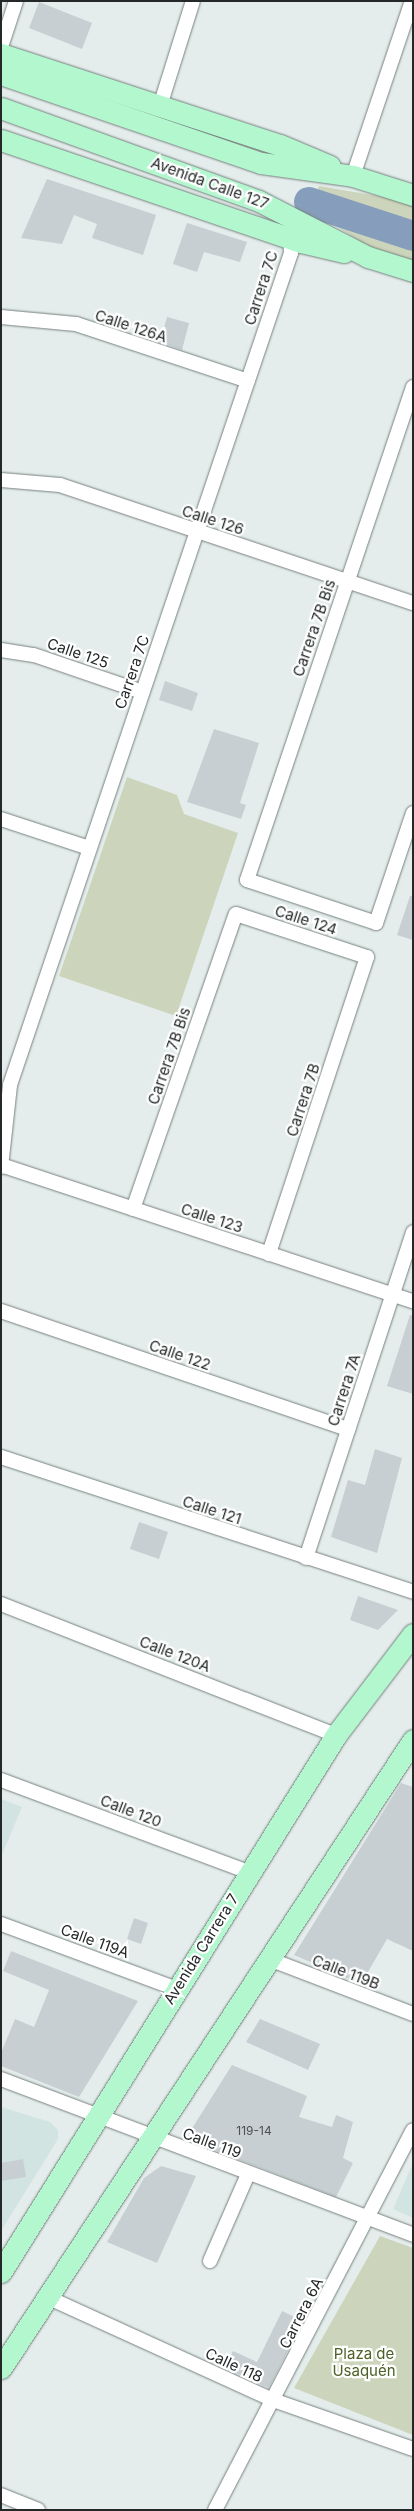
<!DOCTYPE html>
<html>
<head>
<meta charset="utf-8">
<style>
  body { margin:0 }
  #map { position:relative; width:414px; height:2511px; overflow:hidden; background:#e4edec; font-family:Inter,sans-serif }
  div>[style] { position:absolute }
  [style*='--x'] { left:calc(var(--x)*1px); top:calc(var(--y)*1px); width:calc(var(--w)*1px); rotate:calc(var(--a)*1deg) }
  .built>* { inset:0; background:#d1e4e2 }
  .green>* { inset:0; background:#ccd5bb }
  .river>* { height:30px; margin:-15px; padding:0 15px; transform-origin:15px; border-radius:15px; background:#869ebc }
  .building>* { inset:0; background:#c7cfd2 }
  .roads { filter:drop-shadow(0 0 1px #77807f) drop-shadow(0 0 1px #77807f) }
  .street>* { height:14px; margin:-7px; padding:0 7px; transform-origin:7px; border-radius:7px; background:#fff }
  .primary>* { height:21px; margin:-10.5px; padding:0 10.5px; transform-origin:10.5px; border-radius:10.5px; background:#b2f7ce }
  span { translate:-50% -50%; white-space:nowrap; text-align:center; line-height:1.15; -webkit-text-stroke:4.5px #fff; paint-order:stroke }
  .number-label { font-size:12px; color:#4d5252 }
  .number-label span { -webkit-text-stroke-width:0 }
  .street-label { font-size:15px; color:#242828 }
  .park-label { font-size:15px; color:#4e5f27 }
  .frame { position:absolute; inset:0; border:2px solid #242828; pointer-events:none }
</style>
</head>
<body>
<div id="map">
  <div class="built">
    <div style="clip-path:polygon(1px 1799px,22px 1807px,1px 1857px)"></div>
    <div style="clip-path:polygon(1px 2107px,50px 2122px,58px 2130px,58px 2139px,1px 2231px)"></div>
    <div style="clip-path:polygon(413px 2163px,413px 2218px,393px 2209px)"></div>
  </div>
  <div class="green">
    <div style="clip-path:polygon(319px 186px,413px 202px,413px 262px,365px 245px,311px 209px)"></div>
    <div style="clip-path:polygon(127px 777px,177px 795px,184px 814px,238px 833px,176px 1016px,59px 976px)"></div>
    <div style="clip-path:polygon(380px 2236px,413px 2248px,413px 2435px,294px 2388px)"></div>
  </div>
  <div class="river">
    <div style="--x:309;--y:202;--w:109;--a:18.1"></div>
  </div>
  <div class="building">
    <div style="clip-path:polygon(39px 2px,92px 23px,82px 49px,29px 28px)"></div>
    <div style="clip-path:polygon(47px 179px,156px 215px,143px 255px,92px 238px,97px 224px,74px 215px,62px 244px,21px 238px)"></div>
    <div style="clip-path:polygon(187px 223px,247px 242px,240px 262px,204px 252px,197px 272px,173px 264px)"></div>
    <div style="clip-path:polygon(167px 317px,189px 323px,182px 350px,160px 342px)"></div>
    <div style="clip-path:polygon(165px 681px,198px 693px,192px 711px,159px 700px)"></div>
    <div style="clip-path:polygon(214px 729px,259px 743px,240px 803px,246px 805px,241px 819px,187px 802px)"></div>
    <div style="clip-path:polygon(410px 896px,413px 896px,413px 940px,397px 935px)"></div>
    <div style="clip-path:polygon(410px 1315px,413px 1315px,413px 1394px,387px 1386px)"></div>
    <div style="clip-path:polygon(375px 1449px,402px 1458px,377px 1553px,331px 1537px,348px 1480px,365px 1485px)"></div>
    <div style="clip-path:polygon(139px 1522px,168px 1532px,159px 1559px,130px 1549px)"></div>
    <div style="clip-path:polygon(358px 1596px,398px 1610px,378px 1630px,350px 1620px)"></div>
    <div style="clip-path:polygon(401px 1783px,413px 1787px,413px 1951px,387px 1939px,361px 1984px,294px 1955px)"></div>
    <div style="clip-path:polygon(134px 1918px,148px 1923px,141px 1944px,127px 1939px)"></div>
    <div style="clip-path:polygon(11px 1951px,138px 2001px,79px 2097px,1px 2066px,1px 2053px,15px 2019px,34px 2027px,49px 1990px,3px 1971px)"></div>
    <div style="clip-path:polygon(260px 2019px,320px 2044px,308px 2070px,246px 2042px)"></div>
    <div style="clip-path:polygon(232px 2065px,307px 2096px,299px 2117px,332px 2127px,336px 2115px,353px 2122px,343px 2158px,353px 2163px,336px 2197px,196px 2143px,191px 2130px)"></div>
    <div style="clip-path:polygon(23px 2159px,26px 2177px,1px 2181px,1px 2163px)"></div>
    <div style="clip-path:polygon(161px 2166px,196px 2176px,157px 2263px,107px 2242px,144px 2178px)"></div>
    <div style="clip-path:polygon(282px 2311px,303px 2321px,269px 2388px,225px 2368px,233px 2351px,257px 2362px)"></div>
  </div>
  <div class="roads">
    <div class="street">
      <div style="--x:1;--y:47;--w:48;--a:-71.9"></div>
      <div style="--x:160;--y:106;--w:110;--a:-72.6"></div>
      <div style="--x:353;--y:176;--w:185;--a:-71.4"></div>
      <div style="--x:1;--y:317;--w:75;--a:5.3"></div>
      <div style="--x:76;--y:324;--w:181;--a:18.3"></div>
      <div style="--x:413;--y:387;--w:520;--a:108.61"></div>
      <div style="--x:247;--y:880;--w:136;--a:18.4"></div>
      <div style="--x:376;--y:923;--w:116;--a:-71.4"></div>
      <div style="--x:1;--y:480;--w:59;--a:4.8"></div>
      <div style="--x:60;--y:485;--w:372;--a:18.5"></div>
      <div style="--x:1;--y:650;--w:33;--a:9"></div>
      <div style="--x:34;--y:655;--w:114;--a:18.9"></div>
      <div style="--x:1;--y:819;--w:93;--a:18.2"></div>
      <div style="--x:1;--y:1165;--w:434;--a:18.3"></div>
      <div style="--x:1;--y:1167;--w:82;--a:-83.7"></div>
      <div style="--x:10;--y:1085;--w:878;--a:-71.34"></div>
      <div style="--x:291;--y:253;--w:21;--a:-93"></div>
      <div style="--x:133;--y:1209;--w:312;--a:-70.8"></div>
      <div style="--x:236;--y:914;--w:138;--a:18.2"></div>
      <div style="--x:367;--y:957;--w:313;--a:108.3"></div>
      <div style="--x:1;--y:1311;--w:367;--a:18.8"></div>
      <div style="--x:1;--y:1457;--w:434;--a:18.1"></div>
      <div style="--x:306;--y:1558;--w:343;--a:-71.8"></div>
      <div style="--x:1;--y:1604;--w:360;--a:21.4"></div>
      <div style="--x:1;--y:1780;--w:265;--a:20.4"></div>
      <div style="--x:1;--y:1924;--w:188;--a:20.3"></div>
      <div style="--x:269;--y:1959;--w:154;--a:20.9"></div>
      <div style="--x:1;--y:2079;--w:441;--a:20.7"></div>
      <div style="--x:210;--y:2261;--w:95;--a:-66.4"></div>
      <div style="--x:47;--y:2297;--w:248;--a:24.5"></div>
      <div style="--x:273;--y:2400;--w:148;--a:19.3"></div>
      <div style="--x:1;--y:2495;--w:40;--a:22"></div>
      <div style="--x:215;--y:2510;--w:428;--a:-62.5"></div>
    </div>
    <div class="primary">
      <div style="--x:1;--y:54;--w:293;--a:18.1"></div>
      <div style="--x:280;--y:145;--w:54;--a:22.8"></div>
      <div style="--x:1;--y:74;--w:275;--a:18.9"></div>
      <div style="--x:261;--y:163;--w:93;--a:8"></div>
      <div style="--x:353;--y:176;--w:63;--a:17.6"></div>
      <div style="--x:1;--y:108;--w:274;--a:19.8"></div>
      <div style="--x:259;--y:201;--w:123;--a:27.2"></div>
      <div style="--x:368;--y:257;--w:47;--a:17.3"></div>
      <div style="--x:1;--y:140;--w:317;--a:18.8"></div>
      <div style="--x:301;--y:242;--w:44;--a:13.1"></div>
      <div style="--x:1;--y:2272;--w:633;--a:-58.04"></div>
      <div style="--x:336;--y:1735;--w:127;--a:-52.7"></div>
      <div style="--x:1;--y:2368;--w:751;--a:-56.73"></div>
    </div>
  </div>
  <div class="number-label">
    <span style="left:254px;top:2131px">119-14</span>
  </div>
  <div class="street-label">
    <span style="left:210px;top:183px;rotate:20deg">Avenida Calle 127</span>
    <span style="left:261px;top:288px;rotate:-72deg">Carrera 7C</span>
    <span style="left:131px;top:326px;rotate:18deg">Calle 126A</span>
    <span style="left:213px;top:520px;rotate:18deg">Calle 126</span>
    <span style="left:314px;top:628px;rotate:-71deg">Carrera 7B Bis</span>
    <span style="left:78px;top:653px;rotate:19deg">Calle 125</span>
    <span style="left:132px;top:672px;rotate:-71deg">Carrera 7C</span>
    <span style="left:306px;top:920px;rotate:18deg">Calle 124</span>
    <span style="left:169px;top:1056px;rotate:-71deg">Carrera 7B Bis</span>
    <span style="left:303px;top:1100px;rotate:-72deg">Carrera 7B</span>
    <span style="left:212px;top:1218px;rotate:18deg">Calle 123</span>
    <span style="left:180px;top:1355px;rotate:19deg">Calle 122</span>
    <span style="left:344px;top:1390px;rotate:-72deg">Carrera 7A</span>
    <span style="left:212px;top:1510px;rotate:18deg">Calle 121</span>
    <span style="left:175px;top:1654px;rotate:21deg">Calle 120A</span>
    <span style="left:131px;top:1811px;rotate:21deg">Calle 120</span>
    <span style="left:95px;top:1941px;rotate:20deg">Calle 119A</span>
    <span style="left:201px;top:1949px;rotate:-58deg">Avenida Carrera 7</span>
    <span style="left:346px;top:1972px;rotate:21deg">Calle 119B</span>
    <span style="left:212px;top:2143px;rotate:20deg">Calle 119</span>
    <span style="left:301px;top:2313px;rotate:-63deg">Carrera 6A</span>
    <span style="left:234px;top:2365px;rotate:25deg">Calle 118</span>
  </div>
  <div class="park-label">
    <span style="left:364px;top:2362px">Plaza de<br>Usaquén</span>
  </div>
  <div class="frame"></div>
</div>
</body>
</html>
